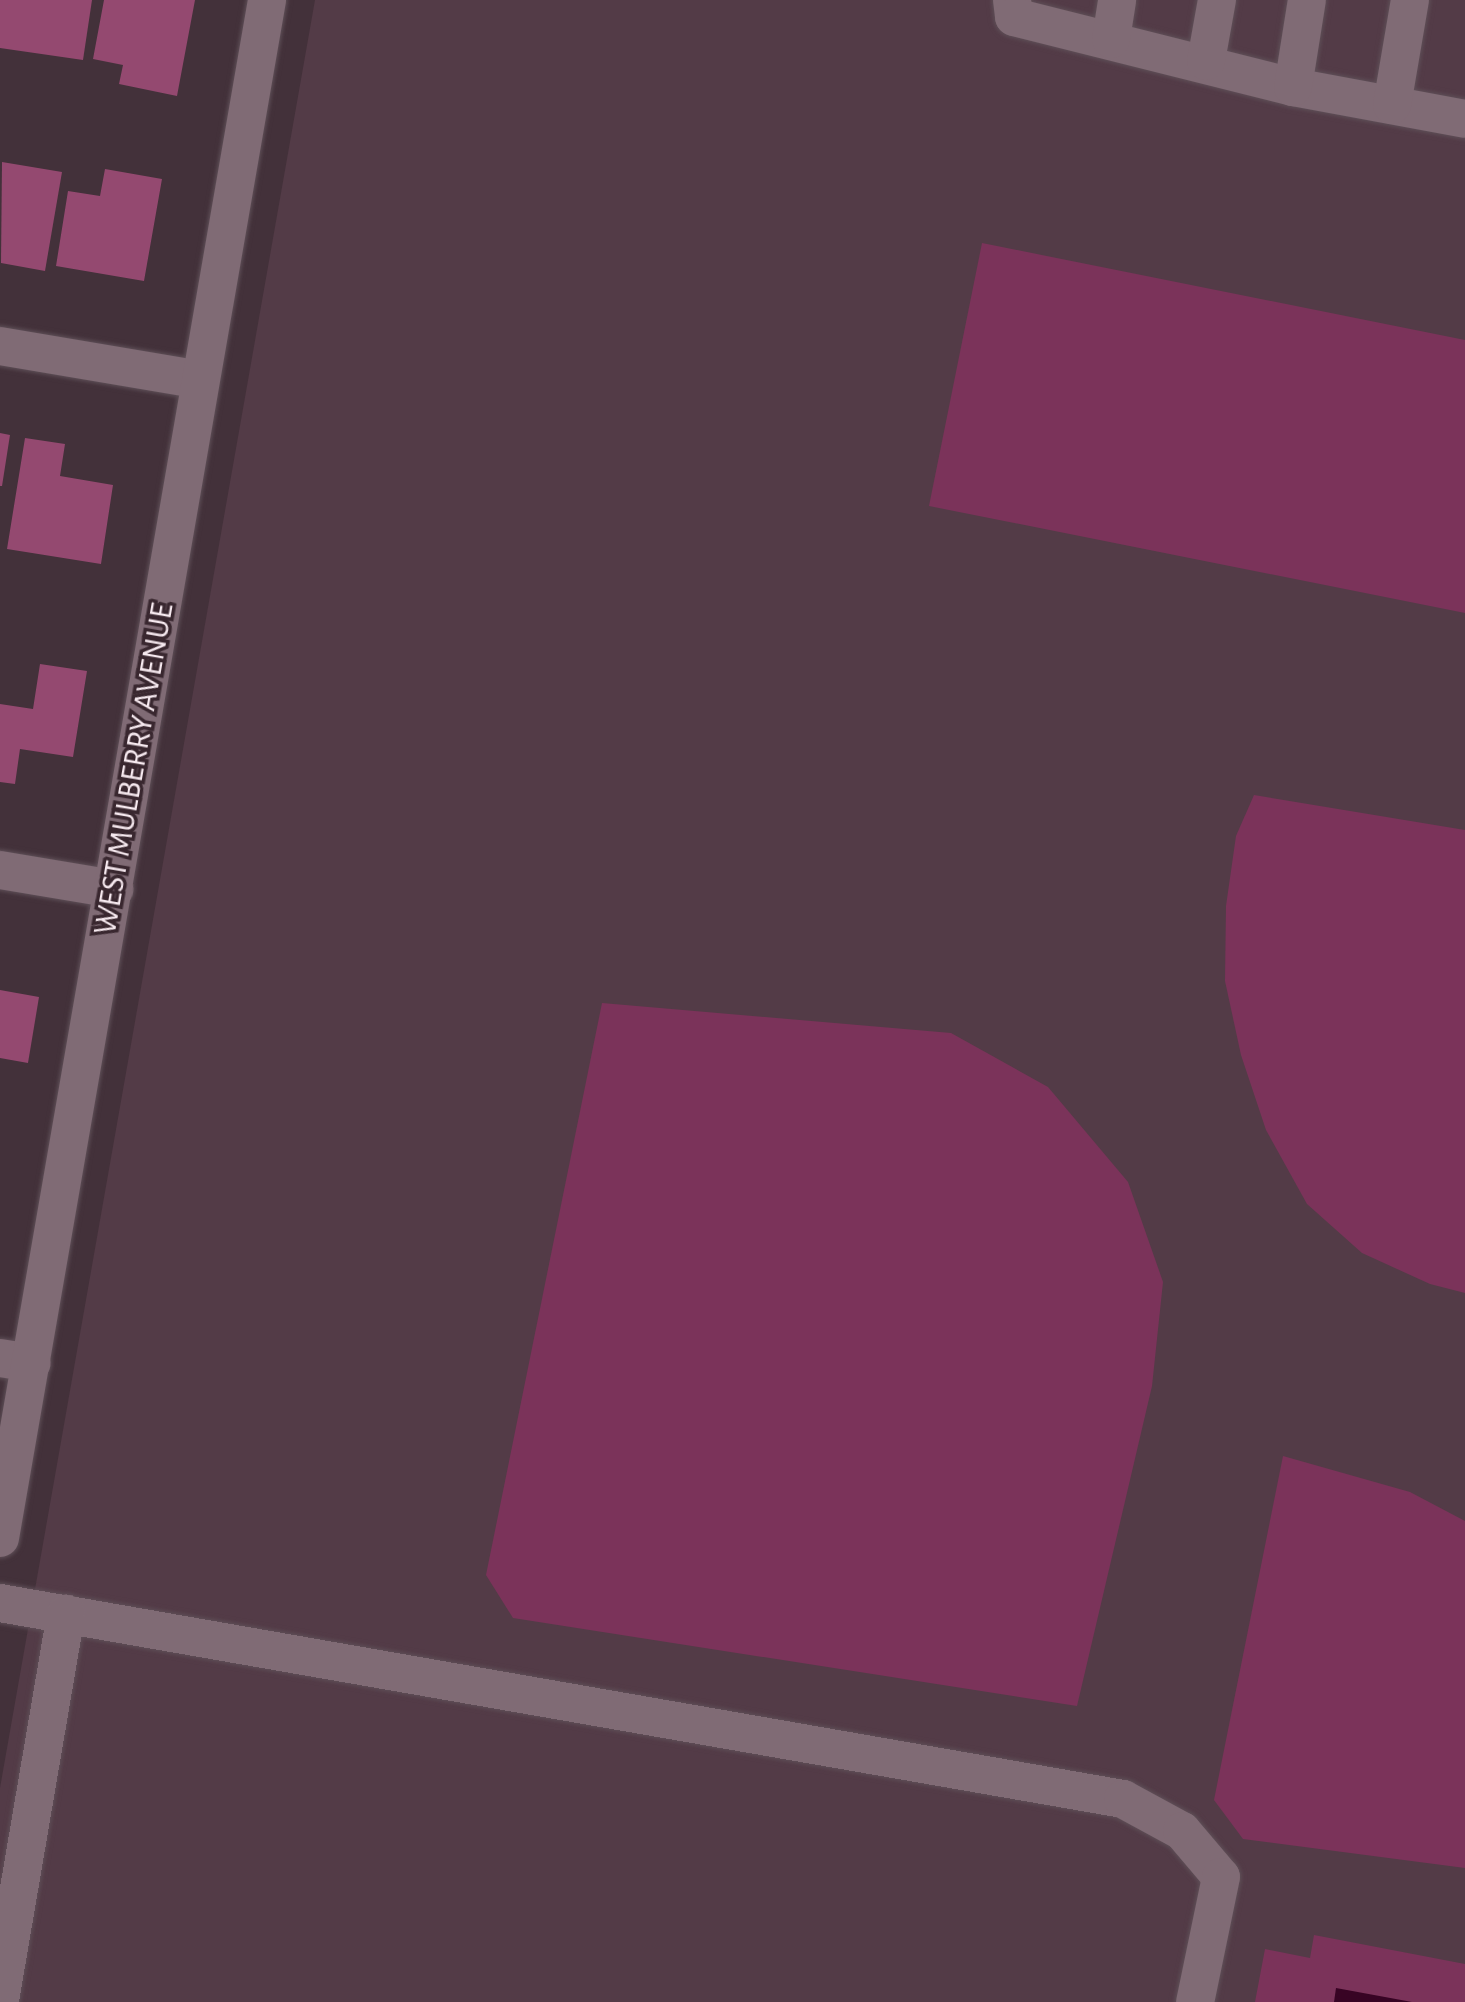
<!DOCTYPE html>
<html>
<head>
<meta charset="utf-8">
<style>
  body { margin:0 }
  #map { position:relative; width:1465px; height:2002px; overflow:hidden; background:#43313a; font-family:"Alegreya Sans",sans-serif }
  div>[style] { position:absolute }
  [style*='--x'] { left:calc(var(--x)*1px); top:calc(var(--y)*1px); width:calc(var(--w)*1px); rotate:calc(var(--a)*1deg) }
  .built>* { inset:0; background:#533b47 }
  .green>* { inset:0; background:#7b335a }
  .water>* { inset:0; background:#380424 }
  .building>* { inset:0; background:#944970 }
  .roads { filter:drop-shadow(0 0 2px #5e4f57) drop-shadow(0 0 2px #5e4f57) }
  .minor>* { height:38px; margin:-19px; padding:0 19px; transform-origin:19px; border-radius:19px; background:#806b75 }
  span { translate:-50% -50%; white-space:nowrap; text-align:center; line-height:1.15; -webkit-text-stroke:7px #39272f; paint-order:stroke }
  .street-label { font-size:32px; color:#f6e9ef }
</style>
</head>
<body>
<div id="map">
  <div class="built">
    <div style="clip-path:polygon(315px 0,1465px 0,1465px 2002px,0 2002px,0 1788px)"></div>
  </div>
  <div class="green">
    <div style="clip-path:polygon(982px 243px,1465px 340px,1465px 613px,929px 506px)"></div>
    <div style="clip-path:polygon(1254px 795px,1465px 830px,1465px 1293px,1430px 1284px,1362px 1253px,1307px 1204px,1266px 1130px,1241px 1055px,1225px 981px,1226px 906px,1236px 836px)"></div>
    <div style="clip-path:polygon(602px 1003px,951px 1033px,1048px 1087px,1128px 1182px,1163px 1282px,1152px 1386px,1077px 1706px,513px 1618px,486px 1575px)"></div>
    <div style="clip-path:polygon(1283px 1456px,1410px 1492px,1465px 1521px,1465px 1868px,1243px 1839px,1214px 1800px)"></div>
    <div style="clip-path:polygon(1314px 1935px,1465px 1964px,1465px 2002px,1255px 2002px,1265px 1949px,1310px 1958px)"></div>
  </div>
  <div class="water">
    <div style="clip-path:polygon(1336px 1988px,1412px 2002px,1334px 2002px)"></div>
  </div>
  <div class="building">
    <div style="clip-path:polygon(0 0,92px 0,83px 60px,0 48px)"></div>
    <div style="clip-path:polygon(104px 0,195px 0,177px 96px,119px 84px,123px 65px,93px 59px)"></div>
    <div style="clip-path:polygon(2px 162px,62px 172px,45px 271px,1px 263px)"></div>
    <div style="clip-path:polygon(105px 169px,162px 179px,144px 281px,56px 266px,68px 191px,100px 196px)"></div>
    <div style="clip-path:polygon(0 433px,10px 435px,2px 486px,0 486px)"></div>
    <div style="clip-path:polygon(25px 438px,65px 444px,60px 476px,113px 485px,101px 564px,7px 549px)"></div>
    <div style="clip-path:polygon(40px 664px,87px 671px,73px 757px,20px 749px,15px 784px,0 782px,0 704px,33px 709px)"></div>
    <div style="clip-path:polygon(0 990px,39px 997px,28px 1063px,0 1058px)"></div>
  </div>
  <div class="roads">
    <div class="minor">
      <div style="--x:1012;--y:0;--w:17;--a:83"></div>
      <div style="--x:1014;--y:17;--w:288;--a:14.1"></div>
      <div style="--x:1293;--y:87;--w:175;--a:10.5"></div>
      <div style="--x:1111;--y:39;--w:39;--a:-81"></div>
      <div style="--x:1206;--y:61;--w:62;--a:-79.8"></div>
      <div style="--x:1293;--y:87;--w:88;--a:-80.9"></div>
      <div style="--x:1392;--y:105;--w:107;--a:-80.3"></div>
      <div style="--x:0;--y:346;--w:203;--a:9.6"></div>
      <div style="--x:0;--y:870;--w:116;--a:9.5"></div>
      <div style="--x:0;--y:1358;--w:32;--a:9"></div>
      <div style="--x:0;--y:1538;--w:1561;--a:-80.15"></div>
      <div style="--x:0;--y:1603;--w:1140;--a:9.9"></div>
      <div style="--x:1123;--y:1799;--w:67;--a:28.5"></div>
      <div style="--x:1182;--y:1831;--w:60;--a:49.7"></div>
      <div style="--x:1221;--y:1877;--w:128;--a:101.7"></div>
      <div style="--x:0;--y:2000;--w:392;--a:-80.3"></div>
    </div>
  </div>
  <div class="street-label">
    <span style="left:134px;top:769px;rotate:-80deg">WEST MULBERRY AVENUE</span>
  </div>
</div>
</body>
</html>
